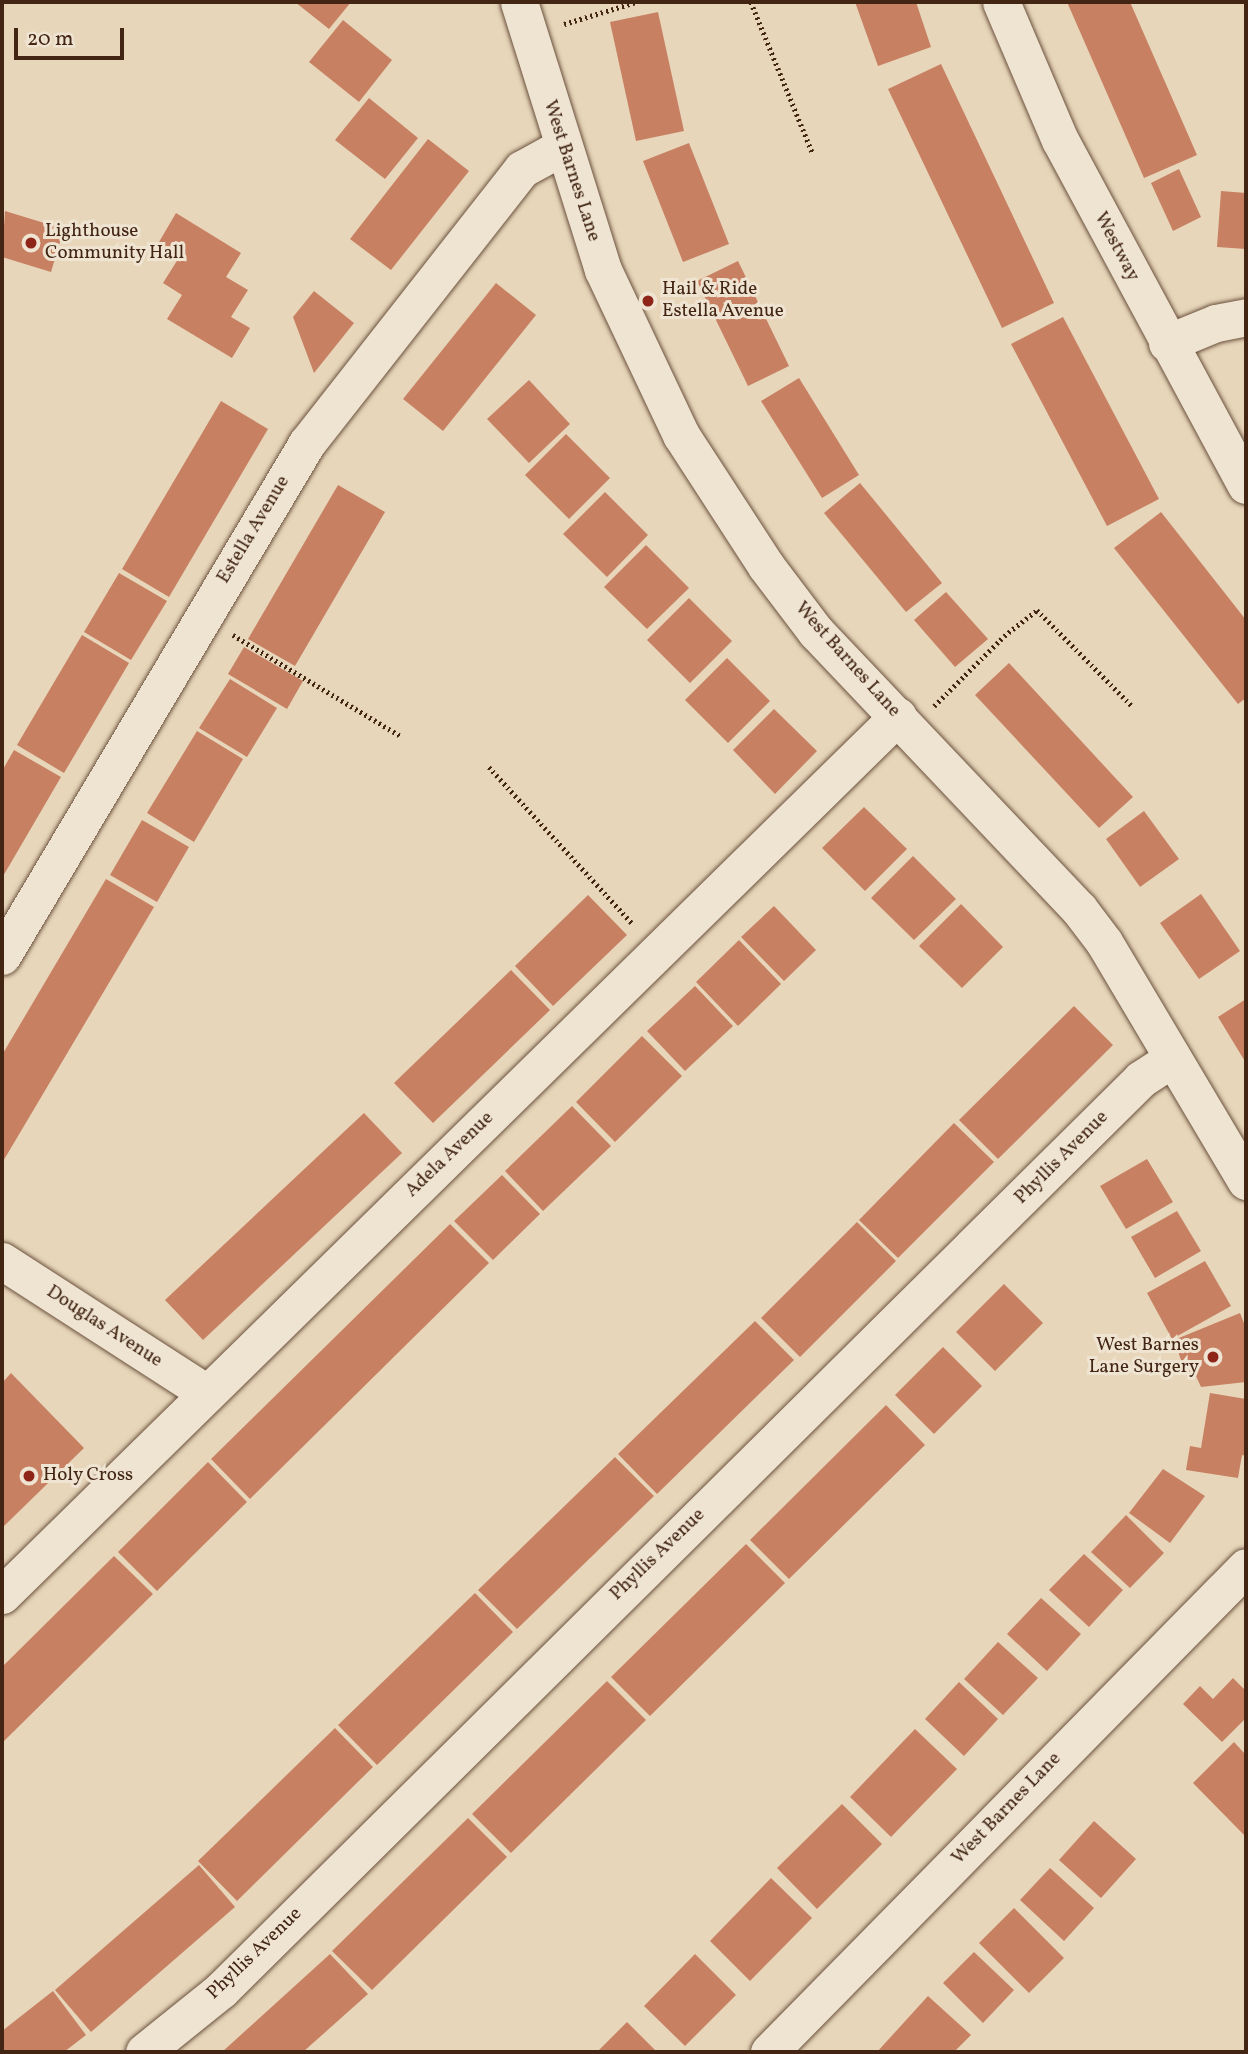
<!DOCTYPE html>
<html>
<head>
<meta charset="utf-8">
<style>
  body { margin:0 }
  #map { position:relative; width:1248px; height:2054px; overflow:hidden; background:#e7d6ba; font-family:Vollkorn,serif }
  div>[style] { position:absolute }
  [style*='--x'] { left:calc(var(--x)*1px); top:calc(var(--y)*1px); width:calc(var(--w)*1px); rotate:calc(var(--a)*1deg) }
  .building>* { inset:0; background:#c88063 }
  .path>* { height:4.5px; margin-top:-2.25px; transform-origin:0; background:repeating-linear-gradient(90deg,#422513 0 2px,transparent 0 5.5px) }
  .roads { filter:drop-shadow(0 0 2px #6b513d) drop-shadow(0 0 2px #6b513d) }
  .minor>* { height:37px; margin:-18.5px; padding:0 18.5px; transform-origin:18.5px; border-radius:18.5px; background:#efe4d2 }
  .dots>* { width:19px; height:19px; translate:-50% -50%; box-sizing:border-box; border:4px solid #efe4d2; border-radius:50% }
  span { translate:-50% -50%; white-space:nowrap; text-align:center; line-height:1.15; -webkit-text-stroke:6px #efe4d2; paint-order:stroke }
  .street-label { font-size:19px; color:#422513 }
  .poi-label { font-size:19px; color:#422513 }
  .left { translate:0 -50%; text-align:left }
  .right { translate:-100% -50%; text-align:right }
  .frame { position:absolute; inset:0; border:4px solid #422513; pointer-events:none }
  .scale { position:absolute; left:14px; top:28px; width:110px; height:32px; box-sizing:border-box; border:4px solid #422513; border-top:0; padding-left:9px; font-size:21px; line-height:24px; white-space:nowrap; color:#422513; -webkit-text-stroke:5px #efe4d2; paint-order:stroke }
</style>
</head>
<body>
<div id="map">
  <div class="building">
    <div style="clip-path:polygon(295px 2px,351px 2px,329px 29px)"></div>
    <div style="clip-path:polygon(855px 2px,916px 2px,931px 47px,878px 66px)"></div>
    <div style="clip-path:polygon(1067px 2px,1130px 2px,1197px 155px,1144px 178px)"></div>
    <div style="clip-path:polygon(658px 12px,684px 131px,636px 141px,610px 22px)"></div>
    <div style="clip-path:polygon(343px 20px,392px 60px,359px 102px,309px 62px)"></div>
    <div style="clip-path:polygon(941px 64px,1054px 303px,1002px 328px,888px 89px)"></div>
    <div style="clip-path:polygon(369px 98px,418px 138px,385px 179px,335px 140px)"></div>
    <div style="clip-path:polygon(428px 139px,469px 171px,391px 270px,350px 239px)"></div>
    <div style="clip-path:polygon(689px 143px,729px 244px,683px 262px,643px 161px)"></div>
    <div style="clip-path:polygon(1179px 169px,1201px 217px,1173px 231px,1151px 183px)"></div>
    <div style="clip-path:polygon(1221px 191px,1246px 193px,1246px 249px,1217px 247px)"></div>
    <div style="clip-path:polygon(5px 211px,64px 229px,51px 272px,2px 257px)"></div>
    <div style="clip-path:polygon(176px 213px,241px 253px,226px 277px,248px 290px,231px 317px,250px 328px,232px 358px,167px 319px,182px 295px,163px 283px,180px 256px,159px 242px)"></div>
    <div style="clip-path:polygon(738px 261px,789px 366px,748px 386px,697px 281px)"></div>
    <div style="clip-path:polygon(496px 283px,536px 315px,443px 431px,403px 399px)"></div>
    <div style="clip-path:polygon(314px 291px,354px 323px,314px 373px,293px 317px)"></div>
    <div style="clip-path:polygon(1063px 317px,1159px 499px,1107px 526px,1011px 344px)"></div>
    <div style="clip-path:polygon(799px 378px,859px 475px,822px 498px,761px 401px)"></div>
    <div style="clip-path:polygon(529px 380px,570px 424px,529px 463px,487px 419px)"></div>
    <div style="clip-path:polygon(221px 401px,268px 429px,169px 597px,122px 569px)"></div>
    <div style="clip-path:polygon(566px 434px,610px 478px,569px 519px,525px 475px)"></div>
    <div style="clip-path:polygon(860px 483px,942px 583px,906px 612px,824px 513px)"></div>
    <div style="clip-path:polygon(338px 485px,385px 512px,295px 666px,248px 639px)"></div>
    <div style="clip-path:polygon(605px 492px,648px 535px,607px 577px,563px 534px)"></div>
    <div style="clip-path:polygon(1161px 512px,1246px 620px,1246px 698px,1238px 704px,1114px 548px)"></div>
    <div style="clip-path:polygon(646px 545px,689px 588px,647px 629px,604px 587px)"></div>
    <div style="clip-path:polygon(119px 573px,167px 601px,131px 660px,84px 632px)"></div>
    <div style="clip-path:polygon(946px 592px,988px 639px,955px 667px,914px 620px)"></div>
    <div style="clip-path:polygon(689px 598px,732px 641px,690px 683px,647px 640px)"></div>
    <div style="clip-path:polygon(82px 635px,129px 663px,64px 773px,17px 745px)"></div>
    <div style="clip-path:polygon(244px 647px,303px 681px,287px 709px,228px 674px)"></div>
    <div style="clip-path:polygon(727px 658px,770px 701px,728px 743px,685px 700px)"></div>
    <div style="clip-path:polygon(1009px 663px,1133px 797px,1099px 828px,975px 695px)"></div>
    <div style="clip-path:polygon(230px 679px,277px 708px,247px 757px,199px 728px)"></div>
    <div style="clip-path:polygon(774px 709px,817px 751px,775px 794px,733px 750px)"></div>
    <div style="clip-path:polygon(197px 731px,243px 759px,194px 842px,147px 813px)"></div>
    <div style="clip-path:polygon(14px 750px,61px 777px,2px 878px,2px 771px)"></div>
    <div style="clip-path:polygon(864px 807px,907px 849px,865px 891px,822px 848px)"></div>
    <div style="clip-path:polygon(1144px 811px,1179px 859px,1140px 887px,1106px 839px)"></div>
    <div style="clip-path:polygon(142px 820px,189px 847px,157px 902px,110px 875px)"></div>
    <div style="clip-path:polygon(913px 856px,956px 899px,914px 940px,871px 898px)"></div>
    <div style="clip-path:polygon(106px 879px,154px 907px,2px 1163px,2px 1055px)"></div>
    <div style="clip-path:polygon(1201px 894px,1240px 951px,1199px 979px,1160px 923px)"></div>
    <div style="clip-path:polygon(588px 895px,627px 935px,553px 1006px,515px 966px)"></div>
    <div style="clip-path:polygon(961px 904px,1003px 947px,962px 988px,919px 946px)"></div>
    <div style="clip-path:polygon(774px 906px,816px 950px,784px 981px,741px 937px)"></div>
    <div style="clip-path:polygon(739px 940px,781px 984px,738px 1026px,696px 982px)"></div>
    <div style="clip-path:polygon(511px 970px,550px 1010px,433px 1123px,394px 1083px)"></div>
    <div style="clip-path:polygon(695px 986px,733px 1026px,685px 1071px,647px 1031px)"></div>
    <div style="clip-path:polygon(1246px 999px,1246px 1063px,1218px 1017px)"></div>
    <div style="clip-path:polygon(1074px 1006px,1113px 1045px,998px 1159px,959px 1120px)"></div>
    <div style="clip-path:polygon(642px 1036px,682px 1076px,615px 1142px,576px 1102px)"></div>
    <div style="clip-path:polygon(572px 1106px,611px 1146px,543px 1211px,505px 1171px)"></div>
    <div style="clip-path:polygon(364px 1113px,402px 1153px,203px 1340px,165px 1300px)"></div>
    <div style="clip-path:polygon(954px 1123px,994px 1162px,898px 1258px,859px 1220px)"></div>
    <div style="clip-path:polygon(1147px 1159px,1173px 1202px,1126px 1229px,1100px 1186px)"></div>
    <div style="clip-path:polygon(502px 1175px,540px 1214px,493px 1260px,454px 1221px)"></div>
    <div style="clip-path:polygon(1177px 1211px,1201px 1251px,1155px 1278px,1131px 1237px)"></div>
    <div style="clip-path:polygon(857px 1222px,896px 1261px,800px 1357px,761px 1318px)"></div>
    <div style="clip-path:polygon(450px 1224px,489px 1263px,250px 1499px,211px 1459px)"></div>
    <div style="clip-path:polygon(1205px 1261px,1231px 1306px,1172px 1339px,1147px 1293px)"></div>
    <div style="clip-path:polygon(1004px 1284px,1043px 1323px,995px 1371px,956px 1332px)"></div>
    <div style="clip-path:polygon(1240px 1313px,1246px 1328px,1246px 1382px,1201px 1387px,1195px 1374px,1187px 1377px,1174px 1340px)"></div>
    <div style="clip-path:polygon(755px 1321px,794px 1360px,657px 1494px,618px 1454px)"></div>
    <div style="clip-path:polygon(943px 1347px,982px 1386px,934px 1434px,895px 1395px)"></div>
    <div style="clip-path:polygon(11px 1373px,84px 1448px,2px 1528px,2px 1383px)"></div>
    <div style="clip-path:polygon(1210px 1393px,1246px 1399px,1246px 1456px,1242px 1455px,1238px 1478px,1186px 1470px,1190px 1446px,1201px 1448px)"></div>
    <div style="clip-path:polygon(886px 1405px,925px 1445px,789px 1579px,750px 1540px)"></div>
    <div style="clip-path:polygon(615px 1457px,654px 1496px,517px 1629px,478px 1590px)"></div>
    <div style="clip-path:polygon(208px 1462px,247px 1502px,157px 1591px,118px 1552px)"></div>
    <div style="clip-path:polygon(1163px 1469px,1205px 1496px,1170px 1543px,1129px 1513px)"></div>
    <div style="clip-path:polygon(1126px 1515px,1164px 1553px,1130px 1588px,1091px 1552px)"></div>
    <div style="clip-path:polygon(746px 1544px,785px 1583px,650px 1716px,611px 1677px)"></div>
    <div style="clip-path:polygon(1084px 1554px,1123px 1590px,1089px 1627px,1049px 1590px)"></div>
    <div style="clip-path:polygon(114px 1556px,153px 1594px,2px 1743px,2px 1667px)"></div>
    <div style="clip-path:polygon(475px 1593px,513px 1632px,377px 1765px,338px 1725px)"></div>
    <div style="clip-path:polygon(1041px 1598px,1081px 1634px,1047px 1671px,1007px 1634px)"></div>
    <div style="clip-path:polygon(998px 1642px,1038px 1678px,1003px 1715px,964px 1679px)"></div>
    <div style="clip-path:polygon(1233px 1678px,1246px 1691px,1246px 1718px,1222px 1742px,1183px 1704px,1200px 1686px,1213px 1699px)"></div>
    <div style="clip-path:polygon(607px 1681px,646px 1720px,511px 1853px,472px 1814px)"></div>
    <div style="clip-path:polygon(959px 1682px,998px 1719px,964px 1756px,925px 1719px)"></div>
    <div style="clip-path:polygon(335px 1728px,373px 1767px,237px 1901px,198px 1861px)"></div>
    <div style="clip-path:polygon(915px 1729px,957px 1769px,891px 1837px,850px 1797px)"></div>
    <div style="clip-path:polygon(1234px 1742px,1246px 1755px,1246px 1837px,1193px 1783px)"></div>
    <div style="clip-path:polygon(842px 1804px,882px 1844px,817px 1909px,777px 1868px)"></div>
    <div style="clip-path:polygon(468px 1818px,507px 1857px,372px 1990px,332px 1951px)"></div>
    <div style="clip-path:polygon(1094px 1821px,1136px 1859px,1101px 1898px,1059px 1860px)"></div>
    <div style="clip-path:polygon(199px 1865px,235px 1907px,91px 2032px,55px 1990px)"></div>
    <div style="clip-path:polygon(1050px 1868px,1094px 1908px,1064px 1941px,1020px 1900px)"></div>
    <div style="clip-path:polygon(771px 1878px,812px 1918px,750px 1981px,710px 1941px)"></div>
    <div style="clip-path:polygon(1014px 1908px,1064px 1958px,1029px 1993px,979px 1943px)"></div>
    <div style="clip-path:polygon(974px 1952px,1014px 1990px,983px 2023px,943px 1983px)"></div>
    <div style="clip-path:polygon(330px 1954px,368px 1994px,303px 2052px,222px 2052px)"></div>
    <div style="clip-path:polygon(695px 1954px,736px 1995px,685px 2046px,644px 2006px)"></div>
    <div style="clip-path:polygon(53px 1991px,86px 2035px,64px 2052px,2px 2052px,2px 2031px)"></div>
    <div style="clip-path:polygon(928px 1996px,971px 2035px,954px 2052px,877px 2052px)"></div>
    <div style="clip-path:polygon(627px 2022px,657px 2052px,597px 2052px)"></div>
  </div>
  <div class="path">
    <div style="--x:751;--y:2;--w:164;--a:67.8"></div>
    <div style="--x:564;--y:24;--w:75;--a:-17"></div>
    <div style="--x:233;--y:635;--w:197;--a:31.1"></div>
    <div style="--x:934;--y:706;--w:99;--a:-45"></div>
    <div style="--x:1004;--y:636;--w:42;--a:-38.2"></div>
    <div style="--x:1037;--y:610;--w:136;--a:45.3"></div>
    <div style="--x:489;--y:767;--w:213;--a:47.5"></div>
  </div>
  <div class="roads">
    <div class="minor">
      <div style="--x:519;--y:2;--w:281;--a:72.6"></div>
      <div style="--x:603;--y:270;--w:183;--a:64.7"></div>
      <div style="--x:681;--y:435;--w:156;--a:57"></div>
      <div style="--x:766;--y:566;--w:83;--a:52.9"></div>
      <div style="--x:816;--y:632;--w:382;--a:46.5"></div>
      <div style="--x:1079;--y:909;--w:41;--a:52.9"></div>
      <div style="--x:1104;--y:942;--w:278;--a:59.3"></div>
      <div style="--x:1001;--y:2;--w:150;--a:66.9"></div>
      <div style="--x:1060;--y:140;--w:392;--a:61.7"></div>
      <div style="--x:1167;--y:343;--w:53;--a:-22.2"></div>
      <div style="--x:1216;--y:323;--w:31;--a:-11"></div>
      <div style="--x:2;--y:956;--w:597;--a:-59.27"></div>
      <div style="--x:307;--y:443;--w:348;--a:-51.9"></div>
      <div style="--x:522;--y:169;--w:46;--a:-28.8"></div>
      <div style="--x:2;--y:1261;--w:244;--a:32.8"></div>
      <div style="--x:2;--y:1595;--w:1255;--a:-44.45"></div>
      <div style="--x:144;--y:2052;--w:99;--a:-38.8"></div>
      <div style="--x:221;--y:1990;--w:1295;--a:-44.72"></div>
      <div style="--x:1141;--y:1079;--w:37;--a:-33"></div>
      <div style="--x:769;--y:2052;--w:680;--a:-45.48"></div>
    </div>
  </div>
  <div class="dots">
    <div style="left:31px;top:243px;background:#8f2418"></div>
    <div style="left:648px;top:301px;background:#8f2418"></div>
    <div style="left:1213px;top:1357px;background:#8f2418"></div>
    <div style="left:29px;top:1476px;background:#8f2418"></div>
  </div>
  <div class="street-label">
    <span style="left:571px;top:171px;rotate:72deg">West Barnes Lane</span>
    <span style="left:1116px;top:247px;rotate:62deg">Westway</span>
    <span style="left:254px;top:530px;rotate:-59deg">Estella Avenue</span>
    <span style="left:847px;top:660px;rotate:48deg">West Barnes Lane</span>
    <span style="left:450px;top:1155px;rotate:-44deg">Adela Avenue</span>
    <span style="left:1062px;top:1158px;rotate:-45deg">Phyllis Avenue</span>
    <span style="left:104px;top:1327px;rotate:33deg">Douglas Avenue</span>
    <span style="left:658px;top:1555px;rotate:-44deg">Phyllis Avenue</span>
    <span style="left:1007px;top:1809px;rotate:-46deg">West Barnes Lane</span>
    <span style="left:255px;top:1954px;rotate:-44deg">Phyllis Avenue</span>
  </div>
  <div class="poi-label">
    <span class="left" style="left:45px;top:243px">Lighthouse<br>Community Hall</span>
    <span class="left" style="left:662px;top:301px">Hail &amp; Ride<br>Estella Avenue</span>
    <span class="right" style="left:1199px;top:1357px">West Barnes<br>Lane Surgery</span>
    <span class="left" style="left:43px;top:1476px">Holy Cross</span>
  </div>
  <div class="frame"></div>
  <div class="scale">20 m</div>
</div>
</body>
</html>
